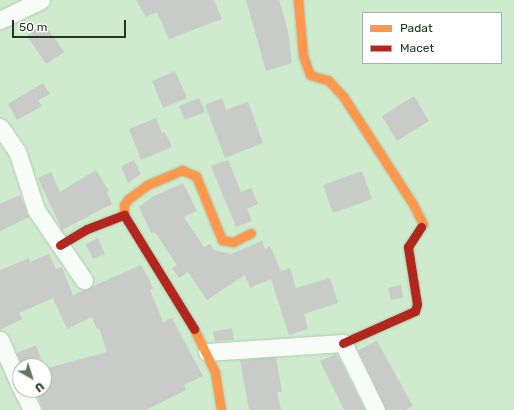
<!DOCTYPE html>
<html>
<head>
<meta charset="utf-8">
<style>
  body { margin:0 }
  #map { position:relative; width:514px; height:410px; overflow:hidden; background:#ceebce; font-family:Rubik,sans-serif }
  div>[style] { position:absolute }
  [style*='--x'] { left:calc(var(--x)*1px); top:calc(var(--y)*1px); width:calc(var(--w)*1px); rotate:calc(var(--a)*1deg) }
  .building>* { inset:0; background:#c8cbc8 }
  .roads { filter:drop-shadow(0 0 1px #b0c8b0) drop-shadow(0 0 1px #b0c8b0) }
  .street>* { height:17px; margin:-8.5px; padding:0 8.5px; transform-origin:8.5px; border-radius:8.5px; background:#f8fcf8 }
  .slow>* { height:9px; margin:-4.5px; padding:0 4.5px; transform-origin:4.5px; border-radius:4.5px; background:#ff974d }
  .jam>* { height:9px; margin:-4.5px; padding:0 4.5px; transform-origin:4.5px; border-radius:4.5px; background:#b3261e }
  span { translate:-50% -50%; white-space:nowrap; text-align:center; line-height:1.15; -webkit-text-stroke:3.5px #fff; paint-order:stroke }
  .legend { position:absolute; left:362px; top:12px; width:140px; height:52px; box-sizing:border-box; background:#fff; border:1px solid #a6afa6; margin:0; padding:5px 7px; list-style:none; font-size:12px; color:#213721 }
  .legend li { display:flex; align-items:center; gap:8px; height:20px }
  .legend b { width:20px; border:1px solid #a6afa6 }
  .north { position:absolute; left:12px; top:358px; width:40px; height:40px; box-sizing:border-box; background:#fff; border:1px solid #a6afa6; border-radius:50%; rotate:141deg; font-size:11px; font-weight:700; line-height:16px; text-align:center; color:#213721 }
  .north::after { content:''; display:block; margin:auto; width:14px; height:18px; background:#5e765e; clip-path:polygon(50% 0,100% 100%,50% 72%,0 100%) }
  .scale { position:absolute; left:12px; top:20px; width:114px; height:18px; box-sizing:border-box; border:2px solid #213721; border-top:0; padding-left:5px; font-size:12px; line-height:14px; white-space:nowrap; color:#213721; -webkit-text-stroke:3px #fff; paint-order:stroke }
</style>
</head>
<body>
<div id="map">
  <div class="building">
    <div style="clip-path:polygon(136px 0,214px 0,222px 19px,169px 39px,157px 12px,146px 17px)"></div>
    <div style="clip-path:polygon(246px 0,279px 0,288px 31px,292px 63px,266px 71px)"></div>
    <div style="clip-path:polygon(44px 23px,64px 52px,46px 64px,27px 36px)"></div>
    <div style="clip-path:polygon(175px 71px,187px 98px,163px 108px,152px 81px)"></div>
    <div style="clip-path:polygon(43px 83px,50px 94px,38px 100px,42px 106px,17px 120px,8px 104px)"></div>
    <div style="clip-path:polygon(414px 96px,429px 121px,397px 141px,382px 116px)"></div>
    <div style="clip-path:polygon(199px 98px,205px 112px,185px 120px,179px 106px)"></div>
    <div style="clip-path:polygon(222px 98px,226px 110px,248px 102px,263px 143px,225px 158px,205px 105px)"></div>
    <div style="clip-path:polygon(156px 118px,162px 133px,165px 132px,172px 147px,141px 160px,129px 129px)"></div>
    <div style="clip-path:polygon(134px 160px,141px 174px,128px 183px,121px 166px)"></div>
    <div style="clip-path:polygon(228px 160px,241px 192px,251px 188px,258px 204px,247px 209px,252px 221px,236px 227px,211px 166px)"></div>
    <div style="clip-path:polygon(96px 170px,109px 191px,107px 192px,112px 204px,62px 230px,38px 178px,51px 172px,60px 192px)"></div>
    <div style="clip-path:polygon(362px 171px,372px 199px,333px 213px,323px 185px)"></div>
    <div style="clip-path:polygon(183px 183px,197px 211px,184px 217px,204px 247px,210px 244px,214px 250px,231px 254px,262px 241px,265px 249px,270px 246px,281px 271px,290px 268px,296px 288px,330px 278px,338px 303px,304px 314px,308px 329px,289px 335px,271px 279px,250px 288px,245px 275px,207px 300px,188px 272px,179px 278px,172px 268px,177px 265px,155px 232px,151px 233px,139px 207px,152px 197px)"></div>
    <div style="clip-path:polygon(20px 195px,29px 217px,0 231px,0 204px)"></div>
    <div style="clip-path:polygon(98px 238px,105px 254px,93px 259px,86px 244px)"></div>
    <div style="clip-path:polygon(49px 254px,56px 269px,62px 267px,73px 295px,141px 265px,149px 278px,153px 289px,150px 290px,163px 322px,172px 318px,203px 376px,184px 385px,186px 390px,146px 410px,43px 410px,36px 390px,44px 390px,44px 369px,107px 352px,99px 328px,97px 329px,92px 317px,67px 329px,53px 298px,19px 313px,22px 319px,0 330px,0 270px,29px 258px,30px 262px)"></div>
    <div style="clip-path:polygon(401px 285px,403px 298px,391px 300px,388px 288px)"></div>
    <div style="clip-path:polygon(232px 328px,234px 340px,215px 341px,213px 332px)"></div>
    <div style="clip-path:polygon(377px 341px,413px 406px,405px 410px,386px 410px,358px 350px)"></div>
    <div style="clip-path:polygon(36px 345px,41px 358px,22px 365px,17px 353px)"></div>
    <div style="clip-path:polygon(336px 354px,339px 358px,365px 410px,344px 410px,320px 361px)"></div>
    <div style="clip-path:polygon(276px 357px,282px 392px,277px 392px,281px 410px,249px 410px,240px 360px)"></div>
  </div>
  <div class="roads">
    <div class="street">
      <div style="--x:0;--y:20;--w:46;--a:-26"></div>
      <div style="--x:0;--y:127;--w:29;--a:55"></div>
      <div style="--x:17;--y:151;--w:62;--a:72.1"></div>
      <div style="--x:36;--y:210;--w:85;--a:55.6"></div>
      <div style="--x:0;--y:340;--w:50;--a:66.5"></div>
      <div style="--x:207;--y:352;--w:136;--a:-3.8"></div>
      <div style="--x:343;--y:343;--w:75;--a:63.8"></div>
      <div style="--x:22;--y:390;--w:22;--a:63"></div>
    </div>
    <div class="slow">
      <div style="--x:298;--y:0;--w:55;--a:84.8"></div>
      <div style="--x:303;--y:55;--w:21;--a:71"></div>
      <div style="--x:310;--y:75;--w:19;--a:16"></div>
      <div style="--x:328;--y:80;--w:22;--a:47"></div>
      <div style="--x:343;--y:96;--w:129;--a:57.1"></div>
      <div style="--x:413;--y:204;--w:22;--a:63"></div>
      <div style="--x:423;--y:224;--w:4;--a:124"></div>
      <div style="--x:124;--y:215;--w:10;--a:-90"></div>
      <div style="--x:124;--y:205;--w:7;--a:-56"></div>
      <div style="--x:128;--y:199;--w:24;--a:-36"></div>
      <div style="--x:147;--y:185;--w:38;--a:-23"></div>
      <div style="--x:182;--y:170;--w:15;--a:23"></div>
      <div style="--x:196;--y:176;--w:69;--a:67.9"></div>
      <div style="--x:222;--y:240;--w:11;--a:10"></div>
      <div style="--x:233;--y:242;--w:20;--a:-27"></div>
      <div style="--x:194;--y:329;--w:48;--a:64"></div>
      <div style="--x:215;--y:372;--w:38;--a:81"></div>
    </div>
    <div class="jam">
      <div style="--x:60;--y:245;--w:31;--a:-31"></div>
      <div style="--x:87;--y:229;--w:40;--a:-21"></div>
      <div style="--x:124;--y:215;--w:134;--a:58.4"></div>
      <div style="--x:343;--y:343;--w:79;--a:-24"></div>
      <div style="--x:415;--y:311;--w:7;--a:-74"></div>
      <div style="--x:417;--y:304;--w:58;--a:-99"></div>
      <div style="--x:408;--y:247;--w:24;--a:-57"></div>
    </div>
  </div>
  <ul class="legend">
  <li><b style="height:5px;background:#ff974d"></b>Padat</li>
  <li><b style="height:5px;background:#b3261e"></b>Macet</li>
  </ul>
  <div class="north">U</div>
  <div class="scale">50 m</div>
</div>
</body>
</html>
